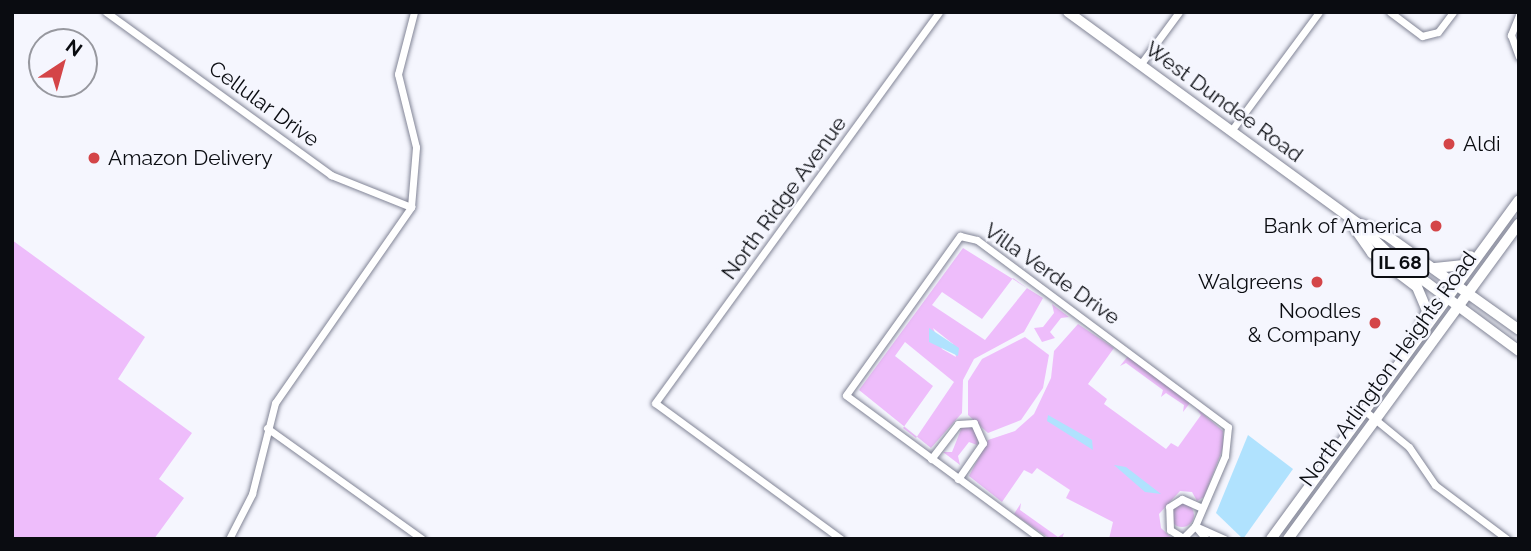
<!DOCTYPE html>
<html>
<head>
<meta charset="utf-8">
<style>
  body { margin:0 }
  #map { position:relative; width:1531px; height:551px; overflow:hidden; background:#f5f6fe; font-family:Raleway,sans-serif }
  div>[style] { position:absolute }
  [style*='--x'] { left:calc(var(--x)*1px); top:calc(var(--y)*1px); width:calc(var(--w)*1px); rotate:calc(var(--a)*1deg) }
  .green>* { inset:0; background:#eebdfb }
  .round { border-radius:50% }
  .water>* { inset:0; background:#b0e2fe }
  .roads { filter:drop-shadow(0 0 2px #828596) drop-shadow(0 0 2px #828596) }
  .minor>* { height:7px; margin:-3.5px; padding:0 3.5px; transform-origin:3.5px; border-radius:3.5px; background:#fff }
  .major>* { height:10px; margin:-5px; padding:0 5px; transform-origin:5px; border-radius:5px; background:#fff }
  .dots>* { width:19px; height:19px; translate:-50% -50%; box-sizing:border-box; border:4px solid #f5f6fe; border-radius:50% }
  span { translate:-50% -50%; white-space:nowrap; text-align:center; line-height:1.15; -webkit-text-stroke:5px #f5f6fe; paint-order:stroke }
  .shield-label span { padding:2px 5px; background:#f5f6fe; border:2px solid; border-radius:5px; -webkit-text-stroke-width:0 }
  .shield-label { font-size:19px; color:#0a0c11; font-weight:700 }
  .street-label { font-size:21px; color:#0a0c11 }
  .poi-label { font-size:21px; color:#0a0c11 }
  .left { translate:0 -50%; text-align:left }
  .right { translate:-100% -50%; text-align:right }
  .frame { position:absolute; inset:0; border:14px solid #0a0c11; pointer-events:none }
  .north { position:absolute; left:28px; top:28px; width:70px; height:70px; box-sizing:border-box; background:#f5f6fe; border:2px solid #97989f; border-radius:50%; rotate:36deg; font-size:19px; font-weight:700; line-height:28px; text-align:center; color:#0a0c11 }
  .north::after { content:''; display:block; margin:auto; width:24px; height:32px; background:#d44548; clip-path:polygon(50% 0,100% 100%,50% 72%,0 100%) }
</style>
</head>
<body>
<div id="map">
  <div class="green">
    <div style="clip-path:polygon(12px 240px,145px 337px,118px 379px,192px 433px,159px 479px,184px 498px,154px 539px,12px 539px)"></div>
    <div style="clip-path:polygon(evenodd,963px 248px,1043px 298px,1024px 332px,974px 359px,963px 380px,962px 413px,931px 448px,859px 390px,963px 248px,1013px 278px,1027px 288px,985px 340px,932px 305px,942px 292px,982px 319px,1013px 278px,963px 248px,933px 328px,953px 344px,956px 357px,942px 349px,933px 328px,963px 248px,905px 342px,954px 382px,916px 438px,903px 428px,933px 386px,895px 356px,905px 342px)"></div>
    <div style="clip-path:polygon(1052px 304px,1069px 317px,1061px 318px,1050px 332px,1055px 338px,1042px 342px,1034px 328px,1043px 327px,1054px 313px)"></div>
    <div style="clip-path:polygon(1078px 324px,1114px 348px,1088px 384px,1107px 399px,1104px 404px,1166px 449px,1171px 443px,1178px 447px,1201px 415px,1196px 408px,1223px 431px,1223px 448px,1204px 497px,1197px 501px,1192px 492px,1180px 491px,1159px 514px,1161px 528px,1173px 539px,1109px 539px,1113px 522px,1066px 498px,1070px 490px,1037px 468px,1032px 474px,1024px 470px,1002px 502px,969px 476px,988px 440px,1015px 431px,1034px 414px,1051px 378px,1054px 351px)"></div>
    <div style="clip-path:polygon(1025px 337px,1049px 355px,1043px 388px,1021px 420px,988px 433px,968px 415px,968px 381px,982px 359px)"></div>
    <div style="clip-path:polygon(1128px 356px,1190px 403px,1183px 412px,1184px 405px,1166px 393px,1161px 397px,1163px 390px,1126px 363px,1120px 366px)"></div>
    <div style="clip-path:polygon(962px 427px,972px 427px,979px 436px,977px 445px,969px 442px,958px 456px,960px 465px,943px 452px,952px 452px)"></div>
    <div style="clip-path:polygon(1021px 503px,1020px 510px,1058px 537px,1064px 533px,1062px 539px,1050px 539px,1014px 514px)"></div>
    <div class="round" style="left:1170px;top:503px;width:24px;height:24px"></div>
  </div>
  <div class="water">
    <div style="clip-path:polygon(929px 328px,959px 348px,958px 356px,929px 342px)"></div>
    <div style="clip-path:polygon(1048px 415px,1092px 440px,1093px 450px,1047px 421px)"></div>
    <div style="clip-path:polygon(1248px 435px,1293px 469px,1243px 539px,1216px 513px)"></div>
    <div style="clip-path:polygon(1114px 465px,1126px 467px,1161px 494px,1145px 492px)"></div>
  </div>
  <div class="roads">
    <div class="minor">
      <div style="--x:106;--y:12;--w:278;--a:35.9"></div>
      <div style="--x:331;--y:175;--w:86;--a:21.8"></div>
      <div style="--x:1390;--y:12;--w:40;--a:37"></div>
      <div style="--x:1422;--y:36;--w:16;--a:-14"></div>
      <div style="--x:1438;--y:32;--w:25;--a:-53"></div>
      <div style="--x:1519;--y:15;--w:22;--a:112"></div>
      <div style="--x:1511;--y:35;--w:23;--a:70"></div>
      <div style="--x:1140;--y:65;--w:66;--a:-53.7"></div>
      <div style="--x:1231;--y:131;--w:148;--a:-53.5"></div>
      <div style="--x:1365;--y:411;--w:57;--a:39.3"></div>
      <div style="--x:1409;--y:447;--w:46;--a:55.6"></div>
      <div style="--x:1435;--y:485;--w:90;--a:36.9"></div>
      <div style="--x:267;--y:428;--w:191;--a:35.6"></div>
      <div style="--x:931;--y:459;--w:44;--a:-52.4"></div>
      <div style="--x:958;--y:424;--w:16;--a:-4"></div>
      <div style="--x:974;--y:423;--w:22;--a:66"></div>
      <div style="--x:983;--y:443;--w:44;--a:124.8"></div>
      <div style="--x:1195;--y:526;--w:32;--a:24"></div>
      <div style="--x:1196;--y:527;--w:16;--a:50"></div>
      <div style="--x:1183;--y:538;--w:15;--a:-148"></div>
      <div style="--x:1170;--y:530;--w:23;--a:-92"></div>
      <div style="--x:1169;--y:507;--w:15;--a:-32"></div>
      <div style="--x:1182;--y:499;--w:22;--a:24"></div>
      <div style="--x:229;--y:539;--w:51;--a:-62.9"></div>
      <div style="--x:252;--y:494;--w:94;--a:-75.8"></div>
      <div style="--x:275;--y:403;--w:239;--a:-55.2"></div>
      <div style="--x:411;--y:207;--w:60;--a:-85.2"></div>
      <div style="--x:416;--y:147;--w:75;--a:-103.9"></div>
      <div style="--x:398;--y:74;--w:64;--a:-75.5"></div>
      <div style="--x:841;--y:539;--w:230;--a:-143.8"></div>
      <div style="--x:655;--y:403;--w:483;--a:-54"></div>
      <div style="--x:1041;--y:539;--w:242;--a:-143.6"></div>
      <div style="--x:846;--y:395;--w:196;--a:-54.4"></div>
      <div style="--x:960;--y:236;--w:17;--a:13"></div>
      <div style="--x:977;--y:240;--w:313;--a:36.7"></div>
      <div style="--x:1228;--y:427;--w:29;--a:96"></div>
      <div style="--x:1225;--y:456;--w:76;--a:113.2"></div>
      <div style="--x:1195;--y:526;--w:18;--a:135"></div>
    </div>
    <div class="major">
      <div style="--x:1068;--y:12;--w:358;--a:36.1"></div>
      <div style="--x:1357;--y:223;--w:49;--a:44.2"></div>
      <div style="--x:1392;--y:257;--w:158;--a:36.5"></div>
      <div style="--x:1351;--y:223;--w:37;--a:55"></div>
      <div style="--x:1372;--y:253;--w:56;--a:37.1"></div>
      <div style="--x:1417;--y:287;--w:26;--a:67"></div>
      <div style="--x:1427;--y:311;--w:16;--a:112"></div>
      <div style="--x:1361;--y:224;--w:27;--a:24"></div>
      <div style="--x:1386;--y:235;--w:163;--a:35.5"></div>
      <div style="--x:1435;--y:268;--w:29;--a:-6"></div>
      <div style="--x:1464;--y:265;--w:11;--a:-52"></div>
      <div style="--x:1271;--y:539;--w:420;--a:-53.8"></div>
      <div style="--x:1288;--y:539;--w:391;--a:-53.8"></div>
    </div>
  </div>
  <div class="dots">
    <div style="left:1449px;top:144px;background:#d44548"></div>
    <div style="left:94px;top:158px;background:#d44548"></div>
    <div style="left:1436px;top:226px;background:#d44548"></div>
    <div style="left:1317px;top:282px;background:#d44548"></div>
    <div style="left:1375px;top:323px;background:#d44548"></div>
  </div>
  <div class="shield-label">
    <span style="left:1400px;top:263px">IL 68</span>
  </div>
  <div class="street-label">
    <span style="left:1224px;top:102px;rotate:36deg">West Dundee Road</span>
    <span style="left:264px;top:104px;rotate:36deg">Cellular Drive</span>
    <span style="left:784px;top:198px;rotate:-54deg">North Ridge Avenue</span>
    <span style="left:1052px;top:274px;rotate:35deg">Villa Verde Drive</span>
    <span style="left:1388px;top:369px;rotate:-54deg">North Arlington Heights Road</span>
  </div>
  <div class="poi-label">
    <span class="left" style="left:1463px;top:144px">Aldi</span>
    <span class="left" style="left:108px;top:158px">Amazon Delivery</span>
    <span class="right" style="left:1422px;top:226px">Bank of America</span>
    <span class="right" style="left:1303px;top:282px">Walgreens</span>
    <span class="right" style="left:1361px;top:323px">Noodles<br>&amp; Company</span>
  </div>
  <div class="frame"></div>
  <div class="north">N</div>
</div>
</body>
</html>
